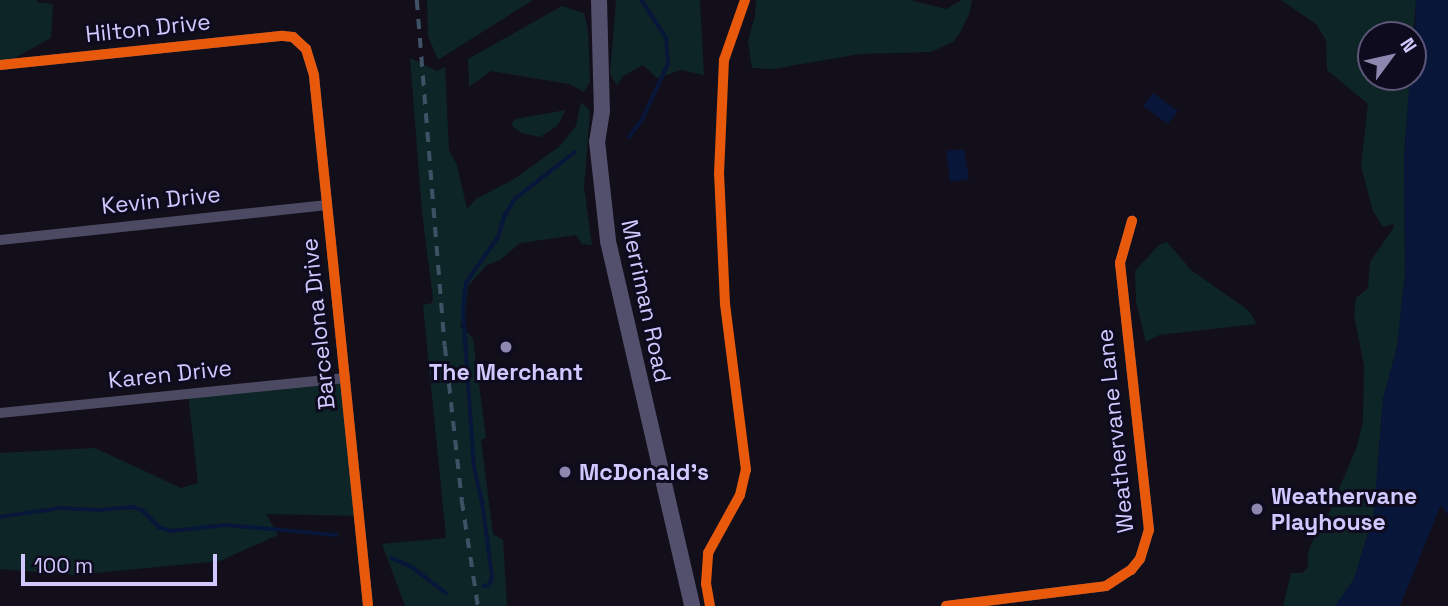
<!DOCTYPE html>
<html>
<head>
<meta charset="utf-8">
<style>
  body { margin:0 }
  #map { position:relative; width:1448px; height:606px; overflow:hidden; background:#120f1a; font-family:"Space Grotesk",sans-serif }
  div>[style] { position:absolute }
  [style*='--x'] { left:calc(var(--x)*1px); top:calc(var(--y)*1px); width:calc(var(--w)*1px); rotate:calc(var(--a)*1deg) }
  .green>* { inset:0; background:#0e2527 }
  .water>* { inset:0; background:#071639 }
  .stream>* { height:3.5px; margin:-1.75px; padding:0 1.75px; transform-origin:1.75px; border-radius:1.75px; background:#071639 }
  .minor>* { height:10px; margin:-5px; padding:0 5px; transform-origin:5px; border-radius:5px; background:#4c4a63 }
  .secondary>* { height:16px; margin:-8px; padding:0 8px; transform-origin:8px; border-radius:8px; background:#53506e }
  .rail>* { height:3.5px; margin-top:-1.75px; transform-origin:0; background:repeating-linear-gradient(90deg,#3f5265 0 10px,transparent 0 19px) }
  .cycleway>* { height:10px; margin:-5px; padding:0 5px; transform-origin:5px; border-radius:5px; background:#e8590c }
  .dots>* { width:19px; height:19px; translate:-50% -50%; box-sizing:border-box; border:4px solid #0f0b1e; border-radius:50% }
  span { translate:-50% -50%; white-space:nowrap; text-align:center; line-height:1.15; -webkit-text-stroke:6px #0f0b1e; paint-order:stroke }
  .street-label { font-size:23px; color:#d0c8ff }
  .poi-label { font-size:23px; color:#d0c8ff; font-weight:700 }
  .left { translate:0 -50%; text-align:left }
  .north { position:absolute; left:1357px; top:21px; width:70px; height:70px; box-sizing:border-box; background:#0f0b1e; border:2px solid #5c5778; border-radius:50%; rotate:57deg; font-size:19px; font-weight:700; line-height:28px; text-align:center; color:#d0c8ff }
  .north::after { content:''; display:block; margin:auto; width:24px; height:32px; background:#8e87af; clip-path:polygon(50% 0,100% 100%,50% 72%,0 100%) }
  .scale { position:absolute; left:21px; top:554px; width:196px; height:32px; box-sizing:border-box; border:4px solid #d0c8ff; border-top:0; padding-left:9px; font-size:21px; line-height:24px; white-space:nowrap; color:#d0c8ff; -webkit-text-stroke:5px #0f0b1e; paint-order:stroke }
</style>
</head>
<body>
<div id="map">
  <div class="green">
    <div style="clip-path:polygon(0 0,38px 0,36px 2px,53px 4px,51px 38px,0 66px)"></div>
    <div style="clip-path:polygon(427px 0,533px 0,438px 60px,428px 36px)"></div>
    <div style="clip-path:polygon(616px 0,700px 0,704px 75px,681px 70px,657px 78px,643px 65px,623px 76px,617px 85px,610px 74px)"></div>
    <div style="clip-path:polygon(756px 0,910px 0,946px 9px,962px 0,972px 0,970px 12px,961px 31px,953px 42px,931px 52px,860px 54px,773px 69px,752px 68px,748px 41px,755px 16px)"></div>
    <div style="clip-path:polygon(1281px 0,1416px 0,1413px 35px,1371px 35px,1371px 77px,1410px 77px,1404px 157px,1405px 274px,1397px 347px,1383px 399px,1374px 513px,1354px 579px,1336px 606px,1283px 606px,1291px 573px,1302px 573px,1308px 567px,1308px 553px,1318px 527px,1328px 515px,1357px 446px,1363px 421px,1364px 365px,1354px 316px,1356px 298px,1368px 288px,1370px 262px,1394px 227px,1393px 224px,1383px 227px,1373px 211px,1361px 166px,1368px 104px,1327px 70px,1326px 40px,1316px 24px)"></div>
    <div style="clip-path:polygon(562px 6px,584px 13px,588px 30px,590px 82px,584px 92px,569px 84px,491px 71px,469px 87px,468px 59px)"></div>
    <div style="clip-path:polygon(410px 58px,437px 71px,445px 67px,449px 150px,457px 165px,467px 209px,476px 199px,514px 179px,560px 146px,576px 126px,581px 102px,590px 111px,584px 187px,592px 245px,582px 244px,576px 235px,520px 243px,500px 260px,487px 265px,468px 286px,465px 317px,460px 326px,473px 338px,486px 438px,481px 440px,493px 534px,503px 540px,507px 606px,405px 606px,382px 544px,446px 538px,423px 305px,432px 303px,433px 298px,422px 212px)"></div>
    <div style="clip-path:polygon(566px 110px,557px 126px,540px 137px,521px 133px,511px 125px,515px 119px)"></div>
    <div style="clip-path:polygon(1167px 242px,1191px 270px,1248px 310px,1257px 324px,1159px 335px,1146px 342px,1136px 302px,1135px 271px,1159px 245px)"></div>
    <div style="clip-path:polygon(345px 378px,360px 516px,266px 514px,278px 535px,220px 561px,74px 575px,0 569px,0 453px,95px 448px,181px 488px,198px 483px,188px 394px)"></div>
  </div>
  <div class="water">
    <div style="clip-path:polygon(1416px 0,1448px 0,1448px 515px,1441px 505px,1400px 606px,1335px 606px,1354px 579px,1374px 513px,1383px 399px,1397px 347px,1405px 274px,1404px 157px,1410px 77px,1413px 77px)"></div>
    <div style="clip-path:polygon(1153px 93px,1178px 111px,1168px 124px,1143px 106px)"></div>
    <div style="clip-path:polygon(964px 149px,969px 179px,950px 182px,946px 151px)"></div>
  </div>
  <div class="stream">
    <div style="--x:629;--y:137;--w:21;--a:-53"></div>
    <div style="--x:642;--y:120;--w:62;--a:-65.1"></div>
    <div style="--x:668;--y:64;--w:26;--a:-94"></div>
    <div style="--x:666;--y:38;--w:45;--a:-123.3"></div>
    <div style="--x:0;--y:517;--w:62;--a:-8.4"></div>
    <div style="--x:61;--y:508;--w:37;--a:3"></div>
    <div style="--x:98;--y:510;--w:35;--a:-5"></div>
    <div style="--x:133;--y:507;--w:9;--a:18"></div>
    <div style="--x:142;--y:510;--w:24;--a:45"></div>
    <div style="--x:159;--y:527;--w:14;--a:17"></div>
    <div style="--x:172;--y:531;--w:54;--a:-6.3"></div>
    <div style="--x:226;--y:525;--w:111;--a:5.1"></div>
    <div style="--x:391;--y:558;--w:23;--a:23"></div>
    <div style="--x:412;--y:567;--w:43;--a:37.4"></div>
    <div style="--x:484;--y:586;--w:5;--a:-11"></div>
    <div style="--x:489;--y:585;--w:9;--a:-69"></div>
    <div style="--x:492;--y:577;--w:76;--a:-97.6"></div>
    <div style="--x:482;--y:502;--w:35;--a:-103"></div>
    <div style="--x:474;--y:468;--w:157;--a:-94"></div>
    <div style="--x:463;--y:311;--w:28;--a:-84"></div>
    <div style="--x:466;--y:283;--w:56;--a:-55.2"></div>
    <div style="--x:498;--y:237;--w:21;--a:-73"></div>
    <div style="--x:504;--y:217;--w:21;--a:-59"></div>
    <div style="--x:515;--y:199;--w:76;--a:-38.1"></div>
  </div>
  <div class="minor">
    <div style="--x:0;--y:65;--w:284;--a:-5.9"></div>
    <div style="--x:283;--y:36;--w:10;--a:6"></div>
    <div style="--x:293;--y:37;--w:18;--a:43"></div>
    <div style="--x:306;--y:49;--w:28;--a:73"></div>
    <div style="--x:314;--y:76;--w:533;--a:84.18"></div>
    <div style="--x:0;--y:240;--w:329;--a:-6.1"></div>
    <div style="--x:0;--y:413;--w:347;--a:-5.8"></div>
    <div style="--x:946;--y:606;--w:161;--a:-7.1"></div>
    <div style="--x:1106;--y:586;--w:30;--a:-33"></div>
    <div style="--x:1131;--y:570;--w:14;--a:-51"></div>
    <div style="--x:1140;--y:559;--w:30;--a:-73"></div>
    <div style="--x:1149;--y:530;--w:269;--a:-96.2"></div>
    <div style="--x:1120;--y:263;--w:44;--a:-74.1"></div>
  </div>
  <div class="secondary">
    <div style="--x:599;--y:0;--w:111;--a:88.5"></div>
    <div style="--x:602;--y:111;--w:30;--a:99"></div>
    <div style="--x:597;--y:141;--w:101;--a:83.7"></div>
    <div style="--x:608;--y:241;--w:375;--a:77"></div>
  </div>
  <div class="rail">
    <div style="--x:417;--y:0;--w:347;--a:85.4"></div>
    <div style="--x:445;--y:346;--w:156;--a:83.7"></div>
    <div style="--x:462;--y:501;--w:106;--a:81.3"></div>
  </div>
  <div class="cycleway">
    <div style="--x:0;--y:65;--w:284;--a:-5.9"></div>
    <div style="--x:283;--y:36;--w:10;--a:6"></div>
    <div style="--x:293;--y:37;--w:18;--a:43"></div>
    <div style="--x:306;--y:49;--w:28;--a:73"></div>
    <div style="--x:314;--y:76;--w:533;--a:84.18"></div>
    <div style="--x:710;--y:606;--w:22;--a:-100"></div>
    <div style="--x:706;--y:584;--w:31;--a:-86"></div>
    <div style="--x:708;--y:553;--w:66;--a:-61.1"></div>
    <div style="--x:740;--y:495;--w:26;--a:-77"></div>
    <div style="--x:746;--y:470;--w:167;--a:-97.2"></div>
    <div style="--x:725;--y:304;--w:130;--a:-92.6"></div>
    <div style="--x:719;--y:174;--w:114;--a:-87.5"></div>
    <div style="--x:724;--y:60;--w:64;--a:-70.7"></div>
    <div style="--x:946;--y:606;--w:161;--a:-7.1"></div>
    <div style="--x:1106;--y:586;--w:30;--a:-33"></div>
    <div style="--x:1131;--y:570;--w:14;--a:-51"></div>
    <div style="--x:1140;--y:559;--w:30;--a:-73"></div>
    <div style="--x:1149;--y:530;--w:269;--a:-96.2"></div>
    <div style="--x:1120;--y:263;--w:44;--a:-74.1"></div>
  </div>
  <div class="dots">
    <div style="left:506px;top:347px;background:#8e87af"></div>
    <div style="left:565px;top:472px;background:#8e87af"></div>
    <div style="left:1257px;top:509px;background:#8e87af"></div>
  </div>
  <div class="street-label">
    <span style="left:148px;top:28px;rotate:-6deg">Hilton Drive</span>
    <span style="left:161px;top:200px;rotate:-6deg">Kevin Drive</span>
    <span style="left:646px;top:301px;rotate:78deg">Merriman Road</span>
    <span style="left:318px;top:324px;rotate:-96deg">Barcelona Drive</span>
    <span style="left:170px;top:374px;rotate:-6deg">Karen Drive</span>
    <span style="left:1115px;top:431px;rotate:-96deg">Weathervane Lane</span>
  </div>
  <div class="poi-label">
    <span style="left:506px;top:372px">The Merchant</span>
    <span class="left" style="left:579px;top:472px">McDonald's</span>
    <span class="left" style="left:1271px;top:509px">Weathervane<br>Playhouse</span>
  </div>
  <div class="north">N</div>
  <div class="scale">100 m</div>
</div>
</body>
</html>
